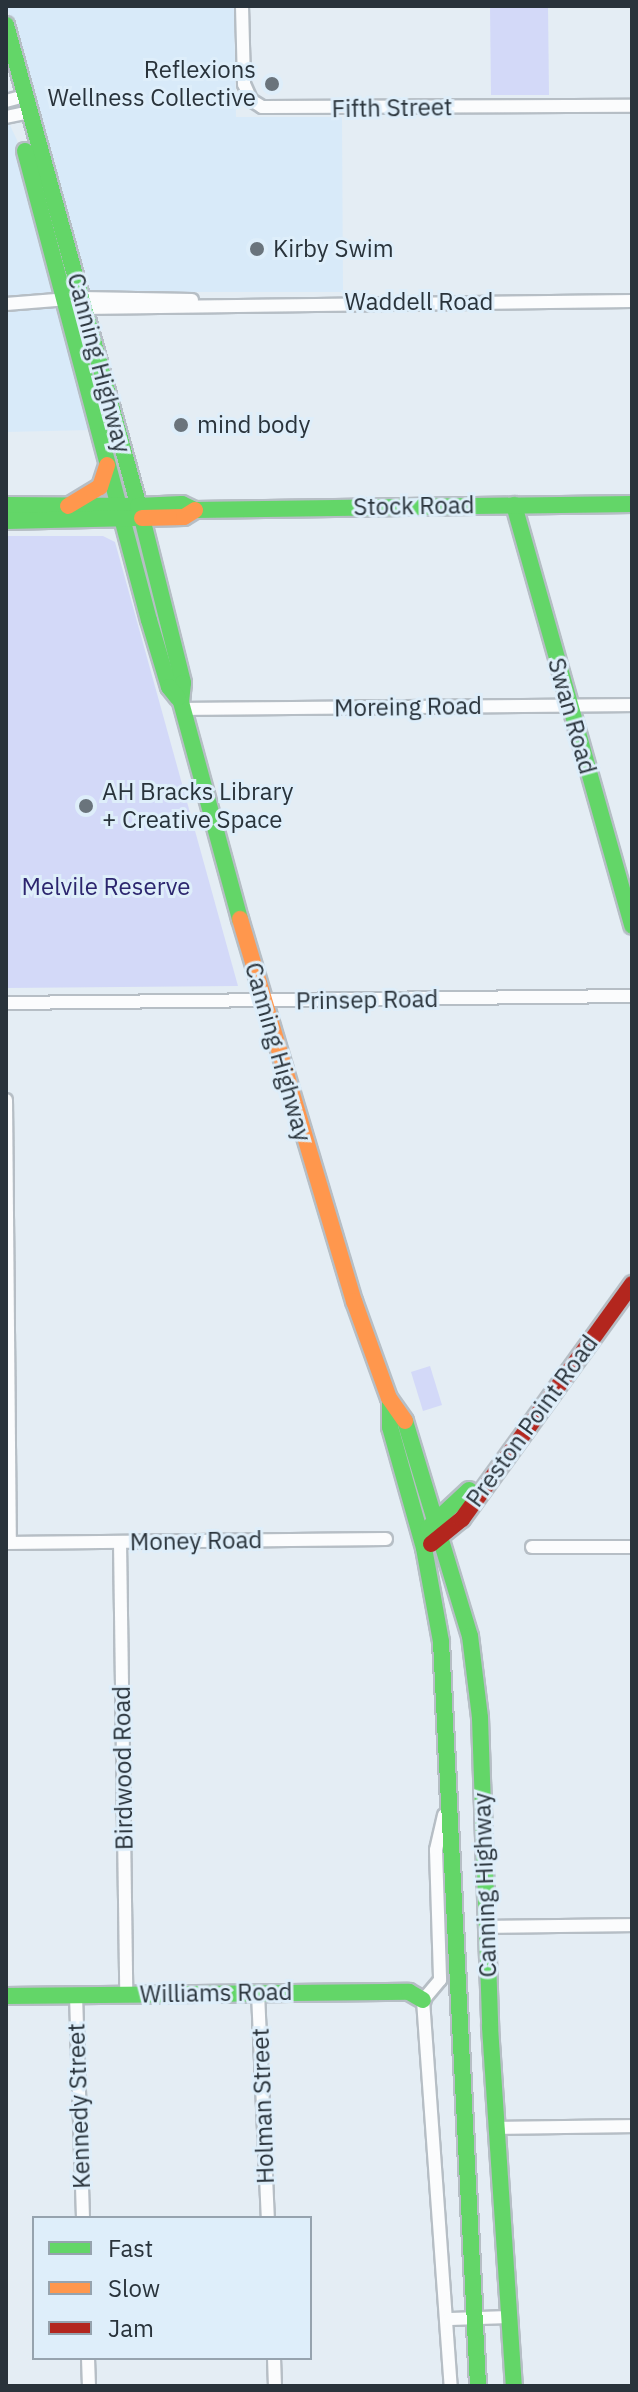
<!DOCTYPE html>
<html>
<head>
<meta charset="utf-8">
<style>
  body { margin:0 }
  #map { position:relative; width:638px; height:2392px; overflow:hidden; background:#e4edf4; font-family:"IBM Plex Sans",sans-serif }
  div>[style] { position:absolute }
  .built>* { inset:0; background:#d8eaf9 }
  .green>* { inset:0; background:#d3d9f8 }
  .roads { filter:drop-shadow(2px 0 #b6bec5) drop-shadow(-2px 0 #b6bec5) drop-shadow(0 2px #b6bec5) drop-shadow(0 -2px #b6bec5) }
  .street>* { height:12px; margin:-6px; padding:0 6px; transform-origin:6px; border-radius:6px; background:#fbfcfd }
  .fast>* { height:16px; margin:-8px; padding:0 8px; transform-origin:8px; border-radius:8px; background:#63d668 }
  .slow>* { height:16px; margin:-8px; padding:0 8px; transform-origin:8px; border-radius:8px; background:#ff974d }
  .jam>* { height:16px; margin:-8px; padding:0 8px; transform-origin:8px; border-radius:8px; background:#b3261e }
  .dots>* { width:22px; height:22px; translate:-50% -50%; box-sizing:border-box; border:4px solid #deeefa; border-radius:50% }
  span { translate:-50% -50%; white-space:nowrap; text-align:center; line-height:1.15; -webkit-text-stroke:6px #deeefa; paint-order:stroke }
  .poi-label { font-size:24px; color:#29333b }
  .right { translate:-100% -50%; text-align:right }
  .left { translate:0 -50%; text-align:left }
  .street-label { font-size:24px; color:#29333b }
  .park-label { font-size:24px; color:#2c266e }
  .frame { position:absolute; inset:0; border:8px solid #29333b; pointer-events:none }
  .legend { position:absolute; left:32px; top:2216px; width:280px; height:144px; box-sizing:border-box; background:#deeefa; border:2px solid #96a3ae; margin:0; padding:10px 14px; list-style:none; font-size:24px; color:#29333b }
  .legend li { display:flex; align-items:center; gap:16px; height:40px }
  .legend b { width:40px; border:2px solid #96a3ae }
</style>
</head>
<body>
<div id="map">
  <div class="built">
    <i style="clip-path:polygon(7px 6px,234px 6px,236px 117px,342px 117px,343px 292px,91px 292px)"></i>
    <i style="clip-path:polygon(6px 117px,17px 140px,91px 430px,6px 432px)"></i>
  </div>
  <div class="green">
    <i style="clip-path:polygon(490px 6px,548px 6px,549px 95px,491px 95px)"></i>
    <i style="clip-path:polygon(6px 536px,103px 536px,115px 542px,238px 986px,6px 988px)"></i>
    <i style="clip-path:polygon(430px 1366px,442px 1405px,423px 1411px,411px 1372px)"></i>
  </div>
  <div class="roads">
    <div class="street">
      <i style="left:242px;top:6px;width:78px;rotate:88.5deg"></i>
      <i style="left:244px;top:84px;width:17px;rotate:66deg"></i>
      <i style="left:251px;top:100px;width:13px;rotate:32deg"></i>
      <i style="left:262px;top:107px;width:370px;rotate:-0.2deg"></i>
      <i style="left:6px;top:101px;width:20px;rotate:-15deg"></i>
      <i style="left:6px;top:117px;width:25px;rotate:-12deg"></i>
      <i style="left:6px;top:304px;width:75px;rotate:-4.6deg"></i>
      <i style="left:81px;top:298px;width:111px;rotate:1deg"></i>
      <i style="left:81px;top:308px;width:551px;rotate:-0.73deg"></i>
      <i style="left:183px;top:709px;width:449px;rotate:-0.5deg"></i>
      <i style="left:6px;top:1003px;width:626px;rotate:-0.64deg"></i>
      <i style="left:6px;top:1100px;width:442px;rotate:89.5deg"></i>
      <i style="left:120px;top:1542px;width:452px;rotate:89.2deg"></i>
      <i style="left:6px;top:1543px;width:380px;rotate:-0.6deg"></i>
      <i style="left:532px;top:1547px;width:100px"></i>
      <i style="left:444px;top:1815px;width:36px;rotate:103deg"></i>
      <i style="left:436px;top:1850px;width:130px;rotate:88.2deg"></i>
      <i style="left:440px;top:1980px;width:26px;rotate:130deg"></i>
      <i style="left:423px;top:2000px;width:387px;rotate:85.9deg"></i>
      <i style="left:486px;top:1927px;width:146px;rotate:-0.8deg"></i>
      <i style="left:258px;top:1993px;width:225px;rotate:87.5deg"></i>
      <i style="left:76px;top:1995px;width:223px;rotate:88.2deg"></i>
      <i style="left:497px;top:2128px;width:135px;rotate:-0.8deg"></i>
      <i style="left:449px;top:2319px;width:61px;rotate:-1.9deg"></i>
      <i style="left:88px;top:2358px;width:28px;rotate:88deg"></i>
      <i style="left:274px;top:2358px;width:28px;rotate:88deg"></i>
    </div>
    <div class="fast">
      <i style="left:6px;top:25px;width:511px;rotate:74.58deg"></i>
      <i style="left:142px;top:518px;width:170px;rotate:76deg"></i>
      <i style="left:183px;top:683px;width:19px;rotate:96deg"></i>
      <i style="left:181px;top:702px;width:225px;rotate:74.8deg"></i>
      <i style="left:25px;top:151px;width:485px;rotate:75.2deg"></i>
      <i style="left:149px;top:620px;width:70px;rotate:73.4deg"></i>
      <i style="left:169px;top:687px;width:14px;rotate:51deg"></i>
      <i style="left:6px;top:505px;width:126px;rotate:0.5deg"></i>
      <i style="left:514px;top:505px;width:437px;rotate:74.3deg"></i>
      <i style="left:138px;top:506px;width:44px;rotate:-2.6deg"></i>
      <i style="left:182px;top:504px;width:14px;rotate:25deg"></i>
      <i style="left:195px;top:510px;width:437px;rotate:-0.8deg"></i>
      <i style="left:6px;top:521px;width:129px;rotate:-1.3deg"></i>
      <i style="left:390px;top:1403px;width:24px;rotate:90deg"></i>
      <i style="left:390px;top:1427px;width:126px;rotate:74.3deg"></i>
      <i style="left:424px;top:1548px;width:96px;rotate:79.7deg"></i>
      <i style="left:441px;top:1642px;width:745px;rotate:87.15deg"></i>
      <i style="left:405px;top:1421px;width:225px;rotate:73.2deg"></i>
      <i style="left:470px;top:1636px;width:83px;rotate:83deg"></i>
      <i style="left:480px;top:1718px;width:309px;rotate:88.1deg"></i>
      <i style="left:490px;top:2027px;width:360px;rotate:86.2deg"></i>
      <i style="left:428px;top:1528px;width:56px;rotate:-42.8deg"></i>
      <i style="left:6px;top:1996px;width:403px;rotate:-0.6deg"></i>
      <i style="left:409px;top:1992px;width:16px;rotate:30deg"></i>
    </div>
    <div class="slow">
      <i style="left:68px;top:506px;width:37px;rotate:-31deg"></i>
      <i style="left:100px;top:487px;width:23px;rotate:-72deg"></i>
      <i style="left:142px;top:518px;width:42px;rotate:-1.4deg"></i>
      <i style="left:184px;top:517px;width:13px;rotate:-32deg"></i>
      <i style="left:240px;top:919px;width:399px;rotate:73.4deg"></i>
      <i style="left:354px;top:1301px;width:103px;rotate:70.2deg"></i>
      <i style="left:389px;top:1398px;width:28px;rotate:55deg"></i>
    </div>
    <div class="jam">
      <i style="left:431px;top:1544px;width:40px;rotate:-39deg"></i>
      <i style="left:462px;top:1519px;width:290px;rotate:-54.1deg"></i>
    </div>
  </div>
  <div class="dots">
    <i style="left:272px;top:84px;background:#6a747c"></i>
    <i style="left:257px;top:249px;background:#6a747c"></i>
    <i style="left:181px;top:425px;background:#6a747c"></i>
    <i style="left:86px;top:806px;background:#6a747c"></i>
  </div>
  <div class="poi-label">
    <span class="right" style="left:256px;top:84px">Reflexions<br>Wellness Collective</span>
    <span class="left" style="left:273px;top:249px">Kirby Swim</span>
    <span class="left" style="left:197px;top:425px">mind body</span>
    <span class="left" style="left:102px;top:806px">AH Bracks Library<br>+ Creative Space</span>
  </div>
  <div class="street-label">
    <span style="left:392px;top:108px;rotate:-1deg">Fifth Street</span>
    <span style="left:419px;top:302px">Waddell Road</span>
    <span style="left:99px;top:363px;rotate:75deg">Canning Highway</span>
    <span style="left:414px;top:506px;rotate:-1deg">Stock Road</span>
    <span style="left:408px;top:707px;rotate:-1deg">Moreing Road</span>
    <span style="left:572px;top:716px;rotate:74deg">Swan Road</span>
    <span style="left:367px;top:1000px;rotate:-1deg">Prinsep Road</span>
    <span style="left:278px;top:1052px;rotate:74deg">Canning Highway</span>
    <span style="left:532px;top:1421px;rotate:-54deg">Preston Point Road</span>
    <span style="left:196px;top:1541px;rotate:-1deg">Money Road</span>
    <span style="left:123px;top:1768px;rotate:-91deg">Birdwood Road</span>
    <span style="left:485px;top:1885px;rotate:-92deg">Canning Highway</span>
    <span style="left:216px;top:1993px;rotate:-1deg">Williams Road</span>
    <span style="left:79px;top:2106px;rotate:-92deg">Kennedy Street</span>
    <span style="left:263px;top:2106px;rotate:-92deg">Holman Street</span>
  </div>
  <div class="park-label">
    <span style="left:106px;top:887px">Melvile Reserve</span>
  </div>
  <div class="frame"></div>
  <ul class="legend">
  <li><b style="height:10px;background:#63d668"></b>Fast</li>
  <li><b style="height:10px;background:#ff974d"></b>Slow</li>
  <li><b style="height:10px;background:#b3261e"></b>Jam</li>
  </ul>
</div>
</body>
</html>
